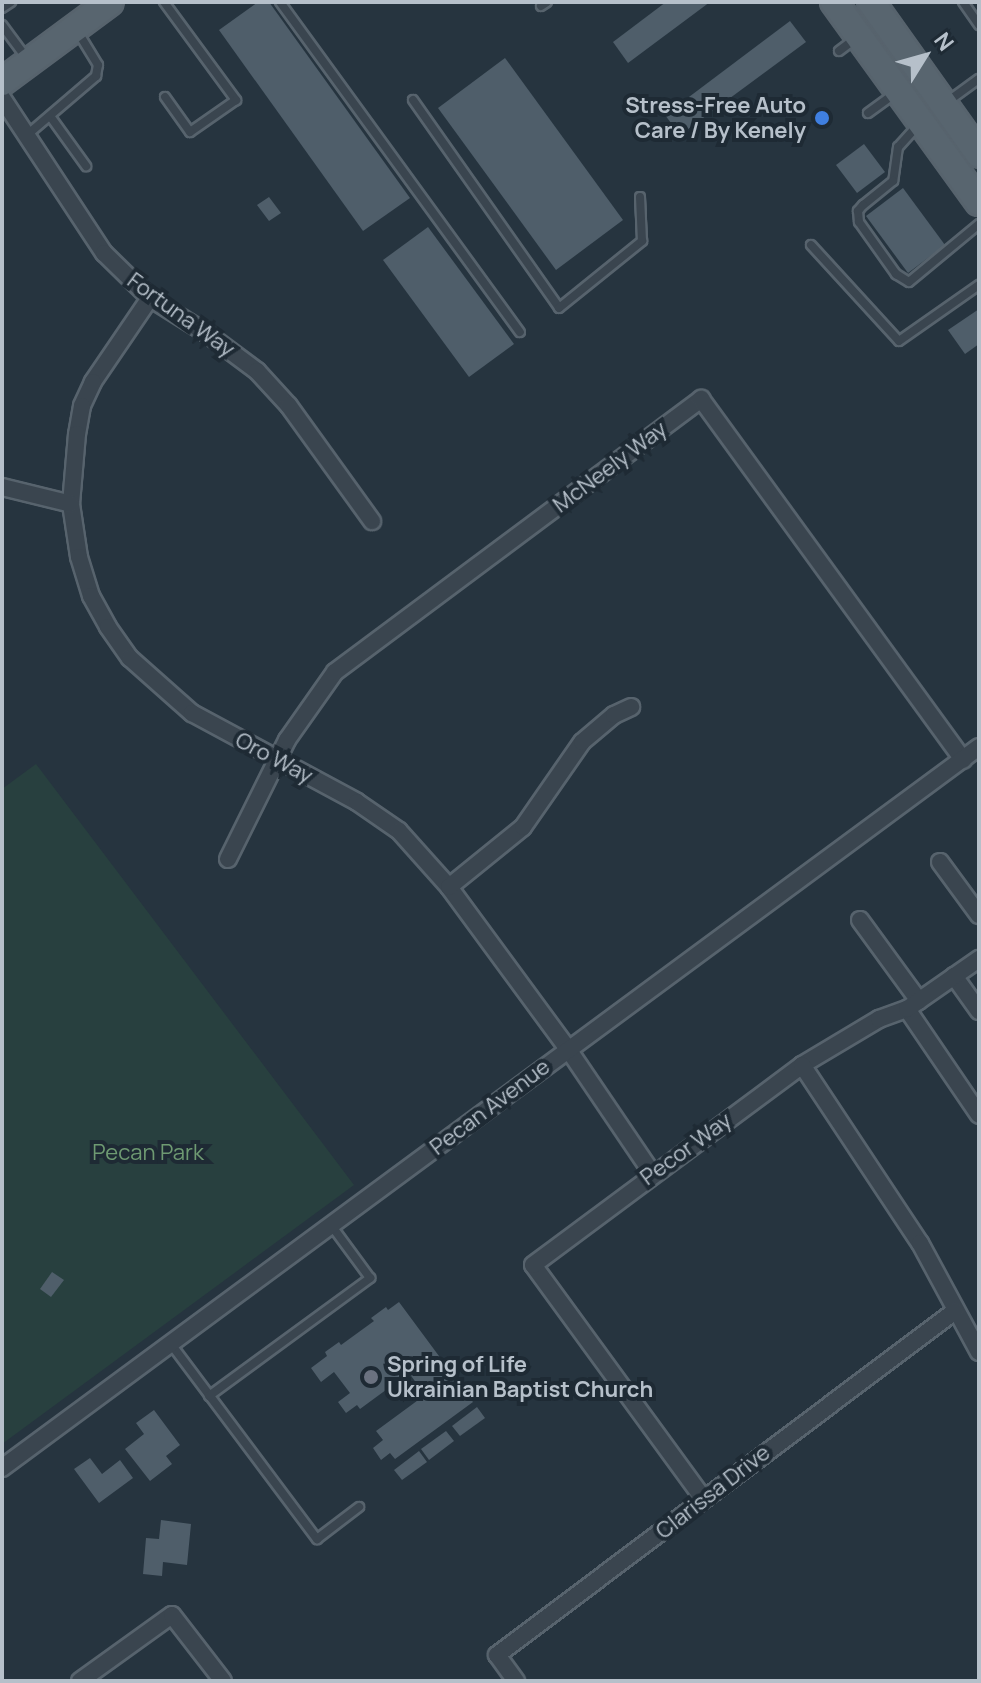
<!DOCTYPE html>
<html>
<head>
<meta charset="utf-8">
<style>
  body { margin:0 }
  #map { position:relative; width:981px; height:1683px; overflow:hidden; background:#26343f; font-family:Manrope,sans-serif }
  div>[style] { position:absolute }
  .green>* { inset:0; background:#28403f }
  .building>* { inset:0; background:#4f5e6a }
  .roads { filter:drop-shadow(2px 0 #57636d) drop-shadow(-2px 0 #57636d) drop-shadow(0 2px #57636d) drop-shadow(0 -2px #57636d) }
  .lane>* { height:8px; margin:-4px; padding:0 4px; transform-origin:4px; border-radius:4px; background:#3a454f }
  .street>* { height:16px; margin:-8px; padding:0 8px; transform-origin:8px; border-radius:8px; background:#3a454f }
  .primary>* { height:26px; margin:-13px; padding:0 13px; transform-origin:13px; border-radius:13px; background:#58656f }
  .dots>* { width:22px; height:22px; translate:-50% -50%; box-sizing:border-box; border:4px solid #1e2a34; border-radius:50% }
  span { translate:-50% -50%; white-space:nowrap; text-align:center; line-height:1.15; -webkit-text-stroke:8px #1e2a34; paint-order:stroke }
  .poi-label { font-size:22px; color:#b6c0ca; font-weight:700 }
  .right { translate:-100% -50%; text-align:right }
  .left { translate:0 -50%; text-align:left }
  .street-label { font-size:22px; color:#b6c0ca }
  .park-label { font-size:22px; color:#6e9a72 }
  .frame { position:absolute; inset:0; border:4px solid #b6c0ca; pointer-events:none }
  .north { position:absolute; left:885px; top:16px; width:80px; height:80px; -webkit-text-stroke:6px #1e2a34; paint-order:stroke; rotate:53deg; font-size:22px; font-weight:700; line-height:32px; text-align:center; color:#b6c0ca }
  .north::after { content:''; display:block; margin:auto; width:28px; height:36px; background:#b6c0ca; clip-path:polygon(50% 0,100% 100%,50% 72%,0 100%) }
</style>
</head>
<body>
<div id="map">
  <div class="green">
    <i style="clip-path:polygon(36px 764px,354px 1185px,2px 1444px,2px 789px)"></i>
  </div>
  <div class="building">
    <i style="clip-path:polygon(258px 2px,269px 2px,410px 198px,363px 231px,219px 30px)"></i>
    <i style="clip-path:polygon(666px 2px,710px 2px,628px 63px,613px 42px)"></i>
    <i style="clip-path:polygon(790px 21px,806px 42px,680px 135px,665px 115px)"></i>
    <i style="clip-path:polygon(505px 58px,623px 220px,556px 270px,438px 108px)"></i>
    <i style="clip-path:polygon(864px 144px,885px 172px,857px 193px,836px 165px)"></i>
    <i style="clip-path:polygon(903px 188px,945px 245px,908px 273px,866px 216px)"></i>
    <i style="clip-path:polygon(269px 197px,281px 213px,269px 221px,257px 205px)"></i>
    <i style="clip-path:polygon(428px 227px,514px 344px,469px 377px,383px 260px)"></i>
    <i style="clip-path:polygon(979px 309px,979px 344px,965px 354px,948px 330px)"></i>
    <i style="clip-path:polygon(52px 1272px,64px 1280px,51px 1297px,40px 1289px)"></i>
    <i style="clip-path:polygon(399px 1302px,473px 1402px,395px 1459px,390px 1453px,381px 1460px,373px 1448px,383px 1440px,376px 1431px,425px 1395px,409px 1373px,360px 1409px,357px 1405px,346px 1413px,338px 1402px,350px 1393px,334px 1372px,321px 1382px,311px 1368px,327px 1356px,325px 1352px,339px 1342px,341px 1345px,374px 1321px,371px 1318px,386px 1307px,388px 1310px)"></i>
    <i style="clip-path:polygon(477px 1407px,485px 1418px,460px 1436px,452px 1426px)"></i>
    <i style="clip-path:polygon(154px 1410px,180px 1445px,166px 1456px,172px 1464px,150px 1481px,125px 1449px,144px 1434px,136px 1423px)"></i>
    <i style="clip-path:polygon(446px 1431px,454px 1441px,429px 1460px,421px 1449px)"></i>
    <i style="clip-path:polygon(419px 1451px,427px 1462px,402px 1480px,394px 1470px)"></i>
    <i style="clip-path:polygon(90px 1458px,102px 1474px,120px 1460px,133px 1478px,99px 1503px,74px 1469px)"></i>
    <i style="clip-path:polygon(161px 1520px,191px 1524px,187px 1565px,163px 1562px,162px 1576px,143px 1574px,146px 1538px,159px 1539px)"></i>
  </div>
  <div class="roads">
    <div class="lane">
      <i style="left:164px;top:2px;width:122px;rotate:53.7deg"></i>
      <i style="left:236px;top:100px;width:56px;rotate:145.2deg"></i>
      <i style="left:190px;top:132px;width:43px;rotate:-125.5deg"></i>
      <i style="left:280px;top:2px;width:408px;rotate:54deg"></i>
      <i style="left:963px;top:2px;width:28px;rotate:55deg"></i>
      <i style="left:541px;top:6px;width:7px;rotate:-34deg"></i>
      <i style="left:2px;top:8px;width:11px;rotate:-34deg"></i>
      <i style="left:2px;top:25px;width:44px;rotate:53.4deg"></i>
      <i style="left:839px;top:51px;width:20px;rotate:-37deg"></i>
      <i style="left:413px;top:100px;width:254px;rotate:54.9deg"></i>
      <i style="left:559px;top:308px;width:107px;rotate:-38.9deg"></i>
      <i style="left:642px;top:241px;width:44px;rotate:-92.6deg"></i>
      <i style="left:947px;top:102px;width:39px;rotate:-36deg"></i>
      <i style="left:868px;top:113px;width:34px;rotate:-36deg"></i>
      <i style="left:50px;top:116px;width:62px;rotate:54.2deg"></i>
      <i style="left:919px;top:124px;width:31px;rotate:132deg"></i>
      <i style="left:898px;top:147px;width:34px;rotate:98deg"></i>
      <i style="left:893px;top:181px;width:38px;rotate:141deg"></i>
      <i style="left:863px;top:205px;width:8px;rotate:130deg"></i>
      <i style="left:858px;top:211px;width:11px;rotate:85deg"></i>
      <i style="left:859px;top:222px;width:64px;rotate:54.6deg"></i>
      <i style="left:896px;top:274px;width:15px;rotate:32deg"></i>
      <i style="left:909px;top:282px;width:91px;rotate:-39.6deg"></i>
      <i style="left:27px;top:135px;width:91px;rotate:-40.5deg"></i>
      <i style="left:96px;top:76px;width:11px;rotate:-80deg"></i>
      <i style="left:98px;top:65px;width:42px;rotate:-121.4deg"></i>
      <i style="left:811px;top:245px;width:130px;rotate:47.5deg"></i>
      <i style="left:899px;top:341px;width:98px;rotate:-35deg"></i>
      <i style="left:171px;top:1344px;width:244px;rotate:53.2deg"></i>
      <i style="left:317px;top:1539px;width:53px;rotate:-37.3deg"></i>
      <i style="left:209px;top:1396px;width:200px;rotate:-36.2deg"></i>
      <i style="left:370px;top:1278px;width:66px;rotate:-126.3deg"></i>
    </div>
    <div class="street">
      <i style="left:2px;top:98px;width:186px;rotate:56.7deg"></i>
      <i style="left:104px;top:253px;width:64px;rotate:44.4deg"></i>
      <i style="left:150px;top:298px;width:66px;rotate:32deg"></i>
      <i style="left:206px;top:333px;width:64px;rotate:36.7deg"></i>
      <i style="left:257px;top:371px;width:47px;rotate:47.6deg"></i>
      <i style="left:289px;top:406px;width:142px;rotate:54.2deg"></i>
      <i style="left:150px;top:298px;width:102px;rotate:124.2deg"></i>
      <i style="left:93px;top:382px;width:26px;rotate:115deg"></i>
      <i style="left:82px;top:406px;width:28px;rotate:100deg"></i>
      <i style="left:77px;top:434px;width:70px;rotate:94.9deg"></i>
      <i style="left:71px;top:504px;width:54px;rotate:81.4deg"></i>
      <i style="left:79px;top:557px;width:41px;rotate:72.9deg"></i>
      <i style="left:91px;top:596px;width:35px;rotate:61deg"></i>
      <i style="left:108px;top:627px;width:38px;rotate:55deg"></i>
      <i style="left:130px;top:658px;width:83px;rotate:41.6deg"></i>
      <i style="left:192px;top:713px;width:187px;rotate:28.3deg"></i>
      <i style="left:357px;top:802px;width:51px;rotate:34.6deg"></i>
      <i style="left:399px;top:831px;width:75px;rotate:48.2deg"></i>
      <i style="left:449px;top:887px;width:201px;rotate:53.7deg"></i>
      <i style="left:568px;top:1049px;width:150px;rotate:55.9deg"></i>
      <i style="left:2px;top:487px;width:71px;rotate:13.8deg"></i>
      <i style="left:228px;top:859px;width:133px;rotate:-63.6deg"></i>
      <i style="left:287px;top:740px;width:83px;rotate:-54.8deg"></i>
      <i style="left:335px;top:672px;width:457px;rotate:-36.7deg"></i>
      <i style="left:701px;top:399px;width:446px;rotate:54deg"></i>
      <i style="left:940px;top:862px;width:66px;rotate:53.7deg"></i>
      <i style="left:449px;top:887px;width:95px;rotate:-39deg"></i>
      <i style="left:523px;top:827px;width:103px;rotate:-55.2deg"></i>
      <i style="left:582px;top:742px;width:42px;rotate:-40.2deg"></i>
      <i style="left:614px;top:715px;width:19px;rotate:-25deg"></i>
      <i style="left:860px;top:920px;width:100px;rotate:53.9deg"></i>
      <i style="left:954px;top:976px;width:43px;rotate:54.5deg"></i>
      <i style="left:907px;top:1009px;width:128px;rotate:55.8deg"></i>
      <i style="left:802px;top:1065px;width:90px;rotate:-30.9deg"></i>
      <i style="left:879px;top:1019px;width:30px;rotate:-20deg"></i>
      <i style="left:907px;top:1009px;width:88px;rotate:-34.8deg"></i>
      <i style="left:2px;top:1468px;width:1214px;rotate:-36.43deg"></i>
      <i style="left:703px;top:1498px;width:288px;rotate:-126.1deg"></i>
      <i style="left:533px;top:1265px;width:335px;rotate:-36.6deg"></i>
      <i style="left:802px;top:1065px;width:214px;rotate:56.5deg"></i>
      <i style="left:920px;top:1243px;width:124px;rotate:61.6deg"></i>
      <i style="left:80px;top:1681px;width:113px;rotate:-35.7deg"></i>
      <i style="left:172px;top:1615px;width:83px;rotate:52.3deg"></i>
      <i style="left:516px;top:1681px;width:32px;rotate:-126deg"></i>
      <i style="left:497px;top:1655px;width:573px;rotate:-36.91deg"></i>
    </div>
    <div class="primary">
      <i style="left:834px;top:2px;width:247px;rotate:54.1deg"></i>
      <i style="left:871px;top:2px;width:186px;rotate:54.6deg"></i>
      <i style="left:2px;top:82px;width:134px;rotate:-36.5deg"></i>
    </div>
  </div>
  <div class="dots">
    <i style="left:822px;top:118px;background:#3f7fe0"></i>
    <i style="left:371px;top:1377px;background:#6b7280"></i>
  </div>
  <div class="poi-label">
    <span class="right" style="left:806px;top:118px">Stress-Free Auto<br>Care / By Kenely</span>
    <span class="left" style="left:387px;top:1377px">Spring of Life<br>Ukrainian Baptist Church</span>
  </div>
  <div class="street-label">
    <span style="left:181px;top:315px;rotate:36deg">Fortuna Way</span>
    <span style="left:610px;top:467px;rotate:-37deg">McNeely Way</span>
    <span style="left:274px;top:758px;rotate:28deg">Oro Way</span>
    <span style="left:490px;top:1107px;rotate:-37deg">Pecan Avenue</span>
    <span style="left:686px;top:1149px;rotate:-36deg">Pecor Way</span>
    <span style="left:713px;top:1492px;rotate:-38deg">Clarissa Drive</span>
  </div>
  <div class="park-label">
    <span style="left:148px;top:1153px">Pecan Park</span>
  </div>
  <div class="frame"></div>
  <div class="north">N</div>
</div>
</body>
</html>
